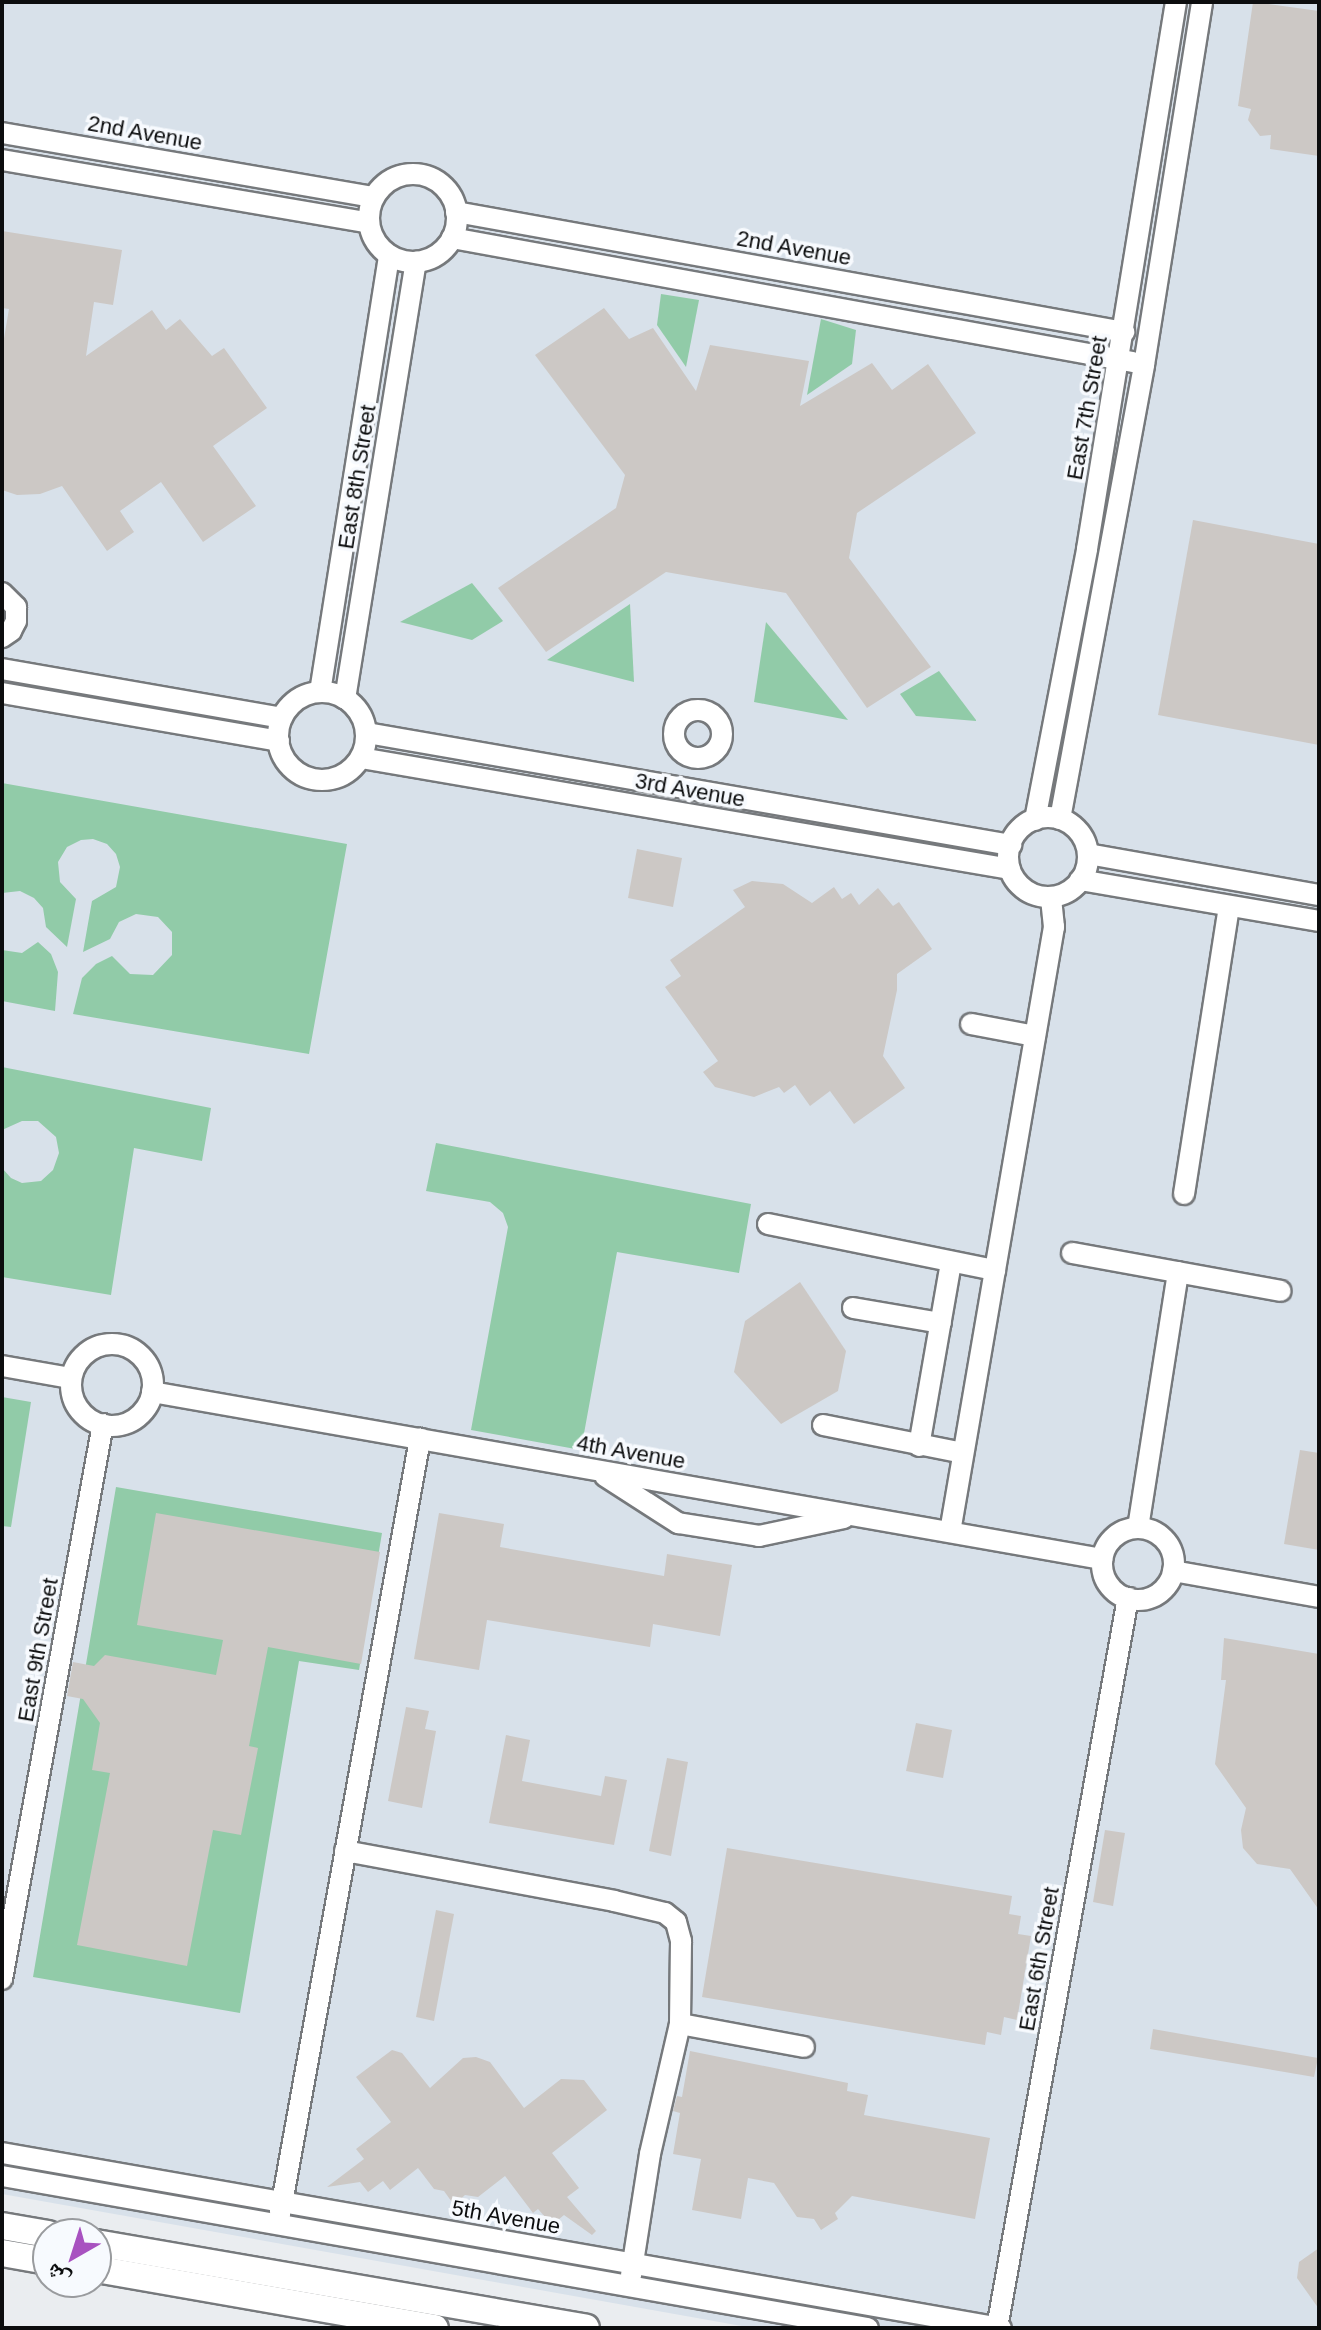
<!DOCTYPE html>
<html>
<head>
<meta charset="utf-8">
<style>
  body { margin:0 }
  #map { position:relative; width:1321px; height:2330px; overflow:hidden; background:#eaedf0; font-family:Arial,"Noto Naskh Arabic",sans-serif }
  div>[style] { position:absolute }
  .built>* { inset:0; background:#d8e1ea }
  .green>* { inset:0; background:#91cba8 }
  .building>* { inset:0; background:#ccc8c5 }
  .roads { filter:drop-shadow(2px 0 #76797c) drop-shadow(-2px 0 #76797c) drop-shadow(0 2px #76797c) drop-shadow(0 -2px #76797c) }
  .minor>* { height:20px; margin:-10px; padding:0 10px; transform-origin:10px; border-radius:10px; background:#fff }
  .minor>.ring { margin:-10px; padding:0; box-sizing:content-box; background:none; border:20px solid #fff; border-radius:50% }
  .major>* { height:26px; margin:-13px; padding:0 13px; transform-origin:13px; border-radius:13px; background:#fff }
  span { translate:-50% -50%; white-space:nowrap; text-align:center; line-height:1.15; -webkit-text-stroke:7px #f7fafe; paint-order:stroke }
  .street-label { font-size:22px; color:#0c0d0e }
  .frame { position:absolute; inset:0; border:4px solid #0c0d0e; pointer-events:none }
  .north { position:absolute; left:32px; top:2218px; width:80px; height:80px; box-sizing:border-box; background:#f7fafe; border:2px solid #999b9e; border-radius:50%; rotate:219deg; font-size:22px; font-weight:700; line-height:32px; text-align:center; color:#0c0d0e }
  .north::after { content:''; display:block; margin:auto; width:28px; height:36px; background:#a852c0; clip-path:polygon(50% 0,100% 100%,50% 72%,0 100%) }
</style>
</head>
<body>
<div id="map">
  <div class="built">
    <i style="clip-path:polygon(2px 2px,1319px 2px,1319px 2328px,753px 2328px,2px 2194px)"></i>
  </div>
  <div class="green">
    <i style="clip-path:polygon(661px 294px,699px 300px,686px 367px,657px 325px)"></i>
    <i style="clip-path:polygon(821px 319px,856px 330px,852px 364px,807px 395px)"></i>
    <i style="clip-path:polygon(472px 583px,503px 621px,472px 640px,400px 622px)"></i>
    <i style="clip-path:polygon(630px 604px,634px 682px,547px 660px)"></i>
    <i style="clip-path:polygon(766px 622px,848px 720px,754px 702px)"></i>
    <i style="clip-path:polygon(939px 671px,976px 720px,976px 721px,916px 716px,900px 694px)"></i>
    <i style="clip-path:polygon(2px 783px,347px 844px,309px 1054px,73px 1014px,82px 978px,96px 964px,112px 956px,130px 974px,153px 975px,172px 955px,172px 932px,158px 917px,136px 914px,119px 922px,110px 939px,83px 952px,92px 901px,116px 887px,120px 867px,116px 854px,107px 844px,93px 839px,81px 840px,67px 847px,58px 862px,60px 882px,76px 899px,67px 947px,46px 927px,43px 908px,34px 898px,20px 891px,2px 893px)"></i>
    <i style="clip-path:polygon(38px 942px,51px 954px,58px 972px,55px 1011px,2px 1001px,2px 950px,22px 953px)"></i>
    <i style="clip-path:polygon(2px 1067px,211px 1108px,202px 1161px,134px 1148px,111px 1295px,2px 1277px,2px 1168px,11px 1178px,22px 1183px,41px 1181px,53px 1170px,59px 1153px,56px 1137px,38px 1121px,22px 1121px,2px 1130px)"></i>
    <i style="clip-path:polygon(436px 1143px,751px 1204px,739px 1273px,617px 1252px,581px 1450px,471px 1430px,508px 1227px,503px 1213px,490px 1202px,426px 1191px)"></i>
    <i style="clip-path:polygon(2px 1397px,31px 1402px,11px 1527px,2px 1526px)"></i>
    <i style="clip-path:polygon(116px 1487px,382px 1533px,359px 1670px,299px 1661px,240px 2013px,33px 1977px)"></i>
  </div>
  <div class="building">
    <i style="clip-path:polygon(1253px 2px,1319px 11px,1319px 156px,1270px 149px,1271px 135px,1260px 136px,1248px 120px,1251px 109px,1238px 106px)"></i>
    <i style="clip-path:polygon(2px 231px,122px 250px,113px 305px,94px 302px,86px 356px,152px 310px,166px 330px,180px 319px,212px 356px,224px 348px,267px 408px,213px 446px,256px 506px,203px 542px,161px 482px,120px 511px,134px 532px,107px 551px,62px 486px,40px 494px,17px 495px,2px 490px,2px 350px,9px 309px,2px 308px)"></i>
    <i style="clip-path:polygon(604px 308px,629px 339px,653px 328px,696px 391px,710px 345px,809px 361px,800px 406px,872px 363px,892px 390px,928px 364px,976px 433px,857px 513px,849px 558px,931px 667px,867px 708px,786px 593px,666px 572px,546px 652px,498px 588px,616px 508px,625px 475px,535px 355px)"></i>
    <i style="clip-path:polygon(1193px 520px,1319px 544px,1319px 745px,1158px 715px)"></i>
    <i style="clip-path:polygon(637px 849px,682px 858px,673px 907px,628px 898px)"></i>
    <i style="clip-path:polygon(752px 881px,783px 884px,812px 903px,834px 887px,842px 899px,851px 893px,859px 905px,878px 888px,893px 906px,899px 902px,932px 949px,897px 974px,897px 990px,883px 1056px,905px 1088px,854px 1124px,830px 1091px,810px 1106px,795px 1085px,784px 1093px,779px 1087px,754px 1097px,715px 1087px,703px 1072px,718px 1061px,665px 987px,681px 976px,670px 960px,745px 907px,733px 890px)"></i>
    <i style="clip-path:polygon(800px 1282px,846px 1351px,838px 1391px,781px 1424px,734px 1372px,745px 1321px)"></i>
    <i style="clip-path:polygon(1300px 1450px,1319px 1453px,1319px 1550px,1284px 1544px)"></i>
    <i style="clip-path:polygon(156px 1513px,380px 1552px,361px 1664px,268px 1647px,249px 1746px,258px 1748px,241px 1835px,213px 1830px,187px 1966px,77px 1945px,110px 1773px,92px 1770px,100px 1723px,83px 1699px,67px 1696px,73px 1662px,94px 1666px,105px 1655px,216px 1675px,223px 1640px,137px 1625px)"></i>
    <i style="clip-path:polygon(439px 1513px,504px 1524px,500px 1547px,664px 1576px,667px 1554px,732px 1565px,720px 1636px,653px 1624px,650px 1647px,487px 1620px,479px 1670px,414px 1659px)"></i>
    <i style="clip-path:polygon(1224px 1638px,1319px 1654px,1319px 1910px,1290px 1869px,1257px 1864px,1243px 1848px,1241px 1830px,1246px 1808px,1215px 1764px,1226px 1680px,1221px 1680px)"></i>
    <i style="clip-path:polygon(406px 1707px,429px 1711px,425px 1729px,436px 1731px,422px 1808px,388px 1801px)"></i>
    <i style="clip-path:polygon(916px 1723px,952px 1730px,943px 1778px,906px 1771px)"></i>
    <i style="clip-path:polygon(506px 1735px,530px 1740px,522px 1781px,601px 1796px,605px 1776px,627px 1780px,614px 1845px,489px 1823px)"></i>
    <i style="clip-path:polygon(667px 1758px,688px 1762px,671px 1856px,649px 1851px)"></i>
    <i style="clip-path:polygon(1105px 1830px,1125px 1833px,1113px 1906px,1093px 1902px)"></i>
    <i style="clip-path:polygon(727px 1848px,1012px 1896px,1009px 1914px,1021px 1916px,1018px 1934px,1031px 1936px,1017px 2020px,1004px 2017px,1001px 2035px,987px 2032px,985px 2045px,702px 1997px)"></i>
    <i style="clip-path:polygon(436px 1910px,454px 1914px,434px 2021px,416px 2017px)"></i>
    <i style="clip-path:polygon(1153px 2029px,1318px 2058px,1314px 2077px,1150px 2049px)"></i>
    <i style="clip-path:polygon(392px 2050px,402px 2053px,430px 2088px,463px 2058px,476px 2057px,490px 2062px,524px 2108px,561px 2079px,584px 2080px,607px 2110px,552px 2153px,579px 2188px,567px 2197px,596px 2231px,592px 2235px,564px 2215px,552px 2225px,538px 2209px,533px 2213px,505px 2176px,478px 2197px,465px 2195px,454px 2205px,444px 2191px,434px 2189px,418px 2168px,390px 2190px,383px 2181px,368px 2192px,360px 2182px,327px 2187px,364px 2159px,356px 2149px,391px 2122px,356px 2077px)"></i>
    <i style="clip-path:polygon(690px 2051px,848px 2083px,847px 2091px,868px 2095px,864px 2115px,990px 2138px,975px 2219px,852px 2196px,835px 2213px,838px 2219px,821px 2230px,814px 2219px,797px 2217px,774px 2183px,748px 2178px,741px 2219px,692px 2210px,701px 2159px,673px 2154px,680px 2113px,673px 2111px,677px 2096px,682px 2097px)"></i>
    <i style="clip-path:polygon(1319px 2248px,1319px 2309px,1297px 2278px,1299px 2262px)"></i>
  </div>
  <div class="roads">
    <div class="minor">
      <i style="left:2px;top:133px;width:377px;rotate:9.8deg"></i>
      <i style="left:2px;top:160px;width:372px;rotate:9.7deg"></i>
      <i class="ring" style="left:369px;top:174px;width:68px;height:68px"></i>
      <i style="left:456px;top:212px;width:679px;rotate:10.18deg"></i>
      <i style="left:452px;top:238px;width:692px;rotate:10.32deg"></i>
      <i style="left:2px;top:593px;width:20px;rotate:45deg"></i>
      <i style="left:16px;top:607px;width:14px;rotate:90deg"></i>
      <i style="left:16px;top:621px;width:11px;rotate:117deg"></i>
      <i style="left:11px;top:631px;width:11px;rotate:146deg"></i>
      <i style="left:2px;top:669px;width:284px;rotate:9.9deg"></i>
      <i class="ring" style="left:278px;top:692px;width:68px;height:68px"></i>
      <i style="left:320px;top:692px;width:442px;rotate:-81deg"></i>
      <i style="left:2px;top:693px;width:281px;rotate:9.8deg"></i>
      <i style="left:345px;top:699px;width:443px;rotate:-80.8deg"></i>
      <i class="ring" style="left:674px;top:710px;width:28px;height:28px"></i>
      <i style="left:367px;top:733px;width:654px;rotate:9.87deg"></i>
      <i style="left:361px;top:758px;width:658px;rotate:9.71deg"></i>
      <i class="ring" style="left:1008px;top:817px;width:60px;height:60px"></i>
      <i style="left:1060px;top:819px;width:462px;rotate:-79.5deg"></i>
      <i style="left:1144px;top:365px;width:368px;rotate:-80.9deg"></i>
      <i style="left:1035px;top:820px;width:276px;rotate:-79.1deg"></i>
      <i style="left:1087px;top:549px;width:554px;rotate:-80.76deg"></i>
      <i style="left:1088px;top:854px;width:235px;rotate:10.1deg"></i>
      <i style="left:1080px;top:880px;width:242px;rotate:9.7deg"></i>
      <i style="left:971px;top:1024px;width:65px;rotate:10.6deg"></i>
      <i style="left:1184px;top:1194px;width:291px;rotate:-81.1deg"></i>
      <i style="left:768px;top:1224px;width:232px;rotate:11.5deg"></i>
      <i style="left:1072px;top:1253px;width:212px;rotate:10.3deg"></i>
      <i style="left:853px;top:1308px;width:89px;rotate:9.7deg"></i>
      <i class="ring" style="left:71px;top:1344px;width:62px;height:62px"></i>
      <i style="left:2px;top:1366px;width:70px;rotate:9.9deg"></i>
      <i style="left:152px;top:1392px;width:965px;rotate:9.97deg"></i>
      <i style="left:823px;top:1425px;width:143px;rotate:11.3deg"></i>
      <i style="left:919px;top:1446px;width:187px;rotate:-80.1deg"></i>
      <i style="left:605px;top:1476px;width:87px;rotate:32.8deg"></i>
      <i style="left:678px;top:1523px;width:82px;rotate:9.1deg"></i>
      <i style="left:759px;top:1536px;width:87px;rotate:-12deg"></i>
      <i style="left:1138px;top:1528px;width:259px;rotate:-81.1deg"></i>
      <i class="ring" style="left:1102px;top:1528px;width:52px;height:52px"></i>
      <i style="left:950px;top:1532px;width:614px;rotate:-80.25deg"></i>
      <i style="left:1054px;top:927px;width:30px;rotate:-96deg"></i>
      <i style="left:1173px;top:1571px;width:148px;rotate:10.1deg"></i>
      <i style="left:345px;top:1851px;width:274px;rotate:10.5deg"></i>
      <i style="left:614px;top:1901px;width:52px;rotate:13.2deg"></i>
      <i style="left:665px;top:1913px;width:14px;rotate:39deg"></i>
      <i style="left:676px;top:1922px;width:20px;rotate:75deg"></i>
      <i style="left:681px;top:1941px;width:83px;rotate:90.7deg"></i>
      <i style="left:680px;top:2024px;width:133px;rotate:103deg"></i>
      <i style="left:650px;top:2154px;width:123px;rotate:98.9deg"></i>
      <i style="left:2px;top:1979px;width:564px;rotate:-79.69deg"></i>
      <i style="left:680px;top:2024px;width:126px;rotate:10.5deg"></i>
      <i style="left:2px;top:2153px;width:1014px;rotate:9.94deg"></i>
      <i style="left:2px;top:2176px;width:879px;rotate:9.96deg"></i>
      <i style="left:280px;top:2214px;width:788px;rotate:-79.76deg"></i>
      <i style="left:997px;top:2328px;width:742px;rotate:-79.83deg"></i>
    </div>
    <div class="major">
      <i style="left:2px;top:2226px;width:47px;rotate:9.9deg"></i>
      <i style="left:96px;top:2243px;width:497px;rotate:9.8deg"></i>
      <i style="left:2px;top:2253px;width:47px;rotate:9.9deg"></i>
      <i style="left:96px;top:2269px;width:344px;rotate:9.9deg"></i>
    </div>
  </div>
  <div class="street-label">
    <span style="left:145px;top:133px;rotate:10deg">2nd Avenue</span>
    <span style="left:794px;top:248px;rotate:10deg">2nd Avenue</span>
    <span style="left:1087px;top:408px;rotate:-80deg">East 7th Street</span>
    <span style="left:357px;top:477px;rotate:-81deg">East 8th Street</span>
    <span style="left:690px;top:790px;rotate:10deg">3rd Avenue</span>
    <span style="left:631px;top:1452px;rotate:10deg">4th Avenue</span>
    <span style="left:38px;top:1650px;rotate:-80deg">East 9th Street</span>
    <span style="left:1039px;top:1959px;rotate:-80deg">East 6th Street</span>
    <span style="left:506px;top:2217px;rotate:10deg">5th Avenue</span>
  </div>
  <div class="frame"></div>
  <div class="north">ش</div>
</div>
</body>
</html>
